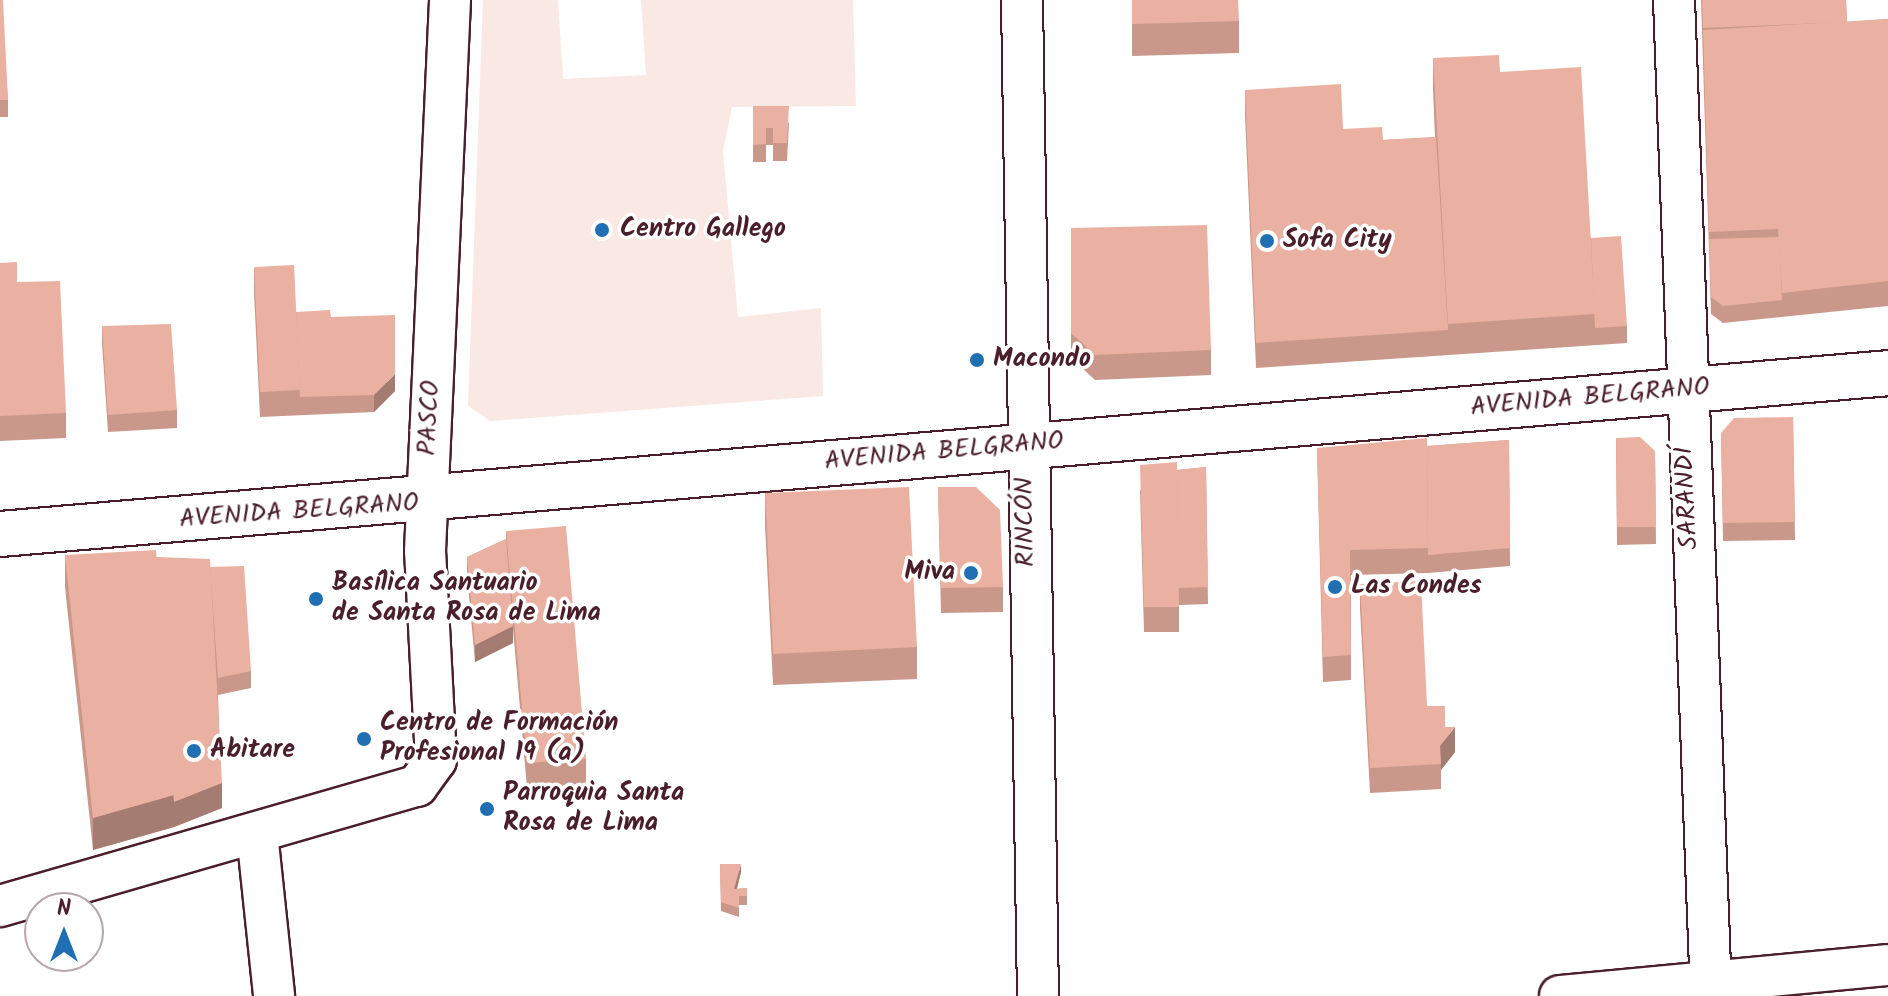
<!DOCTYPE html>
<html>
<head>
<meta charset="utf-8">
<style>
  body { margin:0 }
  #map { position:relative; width:1888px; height:996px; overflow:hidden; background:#fff; font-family:Kalam,sans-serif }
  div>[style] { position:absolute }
  .built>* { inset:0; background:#f9e8e3 }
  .roads { filter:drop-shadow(2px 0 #4a1f2b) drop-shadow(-2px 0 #4a1f2b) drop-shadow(0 2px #4a1f2b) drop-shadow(0 -2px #4a1f2b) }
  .minor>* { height:40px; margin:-20px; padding:0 20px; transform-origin:20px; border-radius:20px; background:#fff }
  .major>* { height:44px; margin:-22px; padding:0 22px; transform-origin:22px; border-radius:22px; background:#fff }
  .wall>* { inset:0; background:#c9988b }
  .shaded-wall>* { inset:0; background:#a47c71 }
  .building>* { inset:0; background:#eab1a2 }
  .dots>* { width:22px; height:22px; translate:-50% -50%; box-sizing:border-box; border:4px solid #fff; border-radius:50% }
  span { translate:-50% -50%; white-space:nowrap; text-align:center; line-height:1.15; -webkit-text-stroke:7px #fff; paint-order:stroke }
  .poi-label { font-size:26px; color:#4a1f2b; font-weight:700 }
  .left { translate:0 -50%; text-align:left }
  .right { translate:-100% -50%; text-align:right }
  .street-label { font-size:26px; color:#4a1f2b }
  .north { position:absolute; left:24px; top:892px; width:80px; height:80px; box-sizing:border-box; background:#fff; border:2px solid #b7a5aa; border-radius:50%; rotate:0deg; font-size:22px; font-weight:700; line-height:32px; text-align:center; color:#4a1f2b }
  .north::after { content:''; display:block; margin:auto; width:28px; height:36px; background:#1f6fb2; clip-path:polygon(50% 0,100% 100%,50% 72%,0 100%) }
</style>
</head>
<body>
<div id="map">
  <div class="built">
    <i style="clip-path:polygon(483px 0,558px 0,563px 79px,646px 75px,641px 0,853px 0,856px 106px,732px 107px,723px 151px,738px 317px,821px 308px,823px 396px,490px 421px,468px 406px)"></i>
  </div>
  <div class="roads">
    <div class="minor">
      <i style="left:1022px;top:0;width:996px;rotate:89.08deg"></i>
      <i style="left:1674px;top:0;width:997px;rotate:87.87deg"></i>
      <i style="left:257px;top:833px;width:164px;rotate:84deg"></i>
      <i style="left:0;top:906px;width:434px;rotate:-16.1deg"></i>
      <i style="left:417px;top:786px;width:32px;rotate:-54deg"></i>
      <i style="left:436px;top:760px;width:209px;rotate:-93deg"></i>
      <i style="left:425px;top:551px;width:552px;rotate:-87.4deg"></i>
      <i style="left:1560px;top:996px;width:329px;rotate:-5.4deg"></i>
    </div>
    <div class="major">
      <i style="left:0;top:534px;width:1895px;rotate:-4.87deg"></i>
    </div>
  </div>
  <div class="wall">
    <i style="clip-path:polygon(0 0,8px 100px,8px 117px,0 117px)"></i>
    <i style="clip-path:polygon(1132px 0,1239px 21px,1239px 53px,1132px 56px)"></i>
    <i style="clip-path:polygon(1701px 0,1846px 0,1847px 22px,1888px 19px,1888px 306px,1723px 323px,1711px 314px)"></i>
    <i style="clip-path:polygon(1433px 58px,1500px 72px,1591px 238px,1627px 326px,1627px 343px,1256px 368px,1245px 115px,1245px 90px,1343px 129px,1383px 140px,1435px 137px,1433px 90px)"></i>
    <i style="clip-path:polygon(753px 106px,789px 123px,787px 161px,773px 161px,773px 145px,766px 145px,766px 162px,753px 162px)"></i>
    <i style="clip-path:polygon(1071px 228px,1211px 350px,1211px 375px,1095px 380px,1071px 358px)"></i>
    <i style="clip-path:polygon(0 263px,17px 282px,66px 413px,66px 438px,0 441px)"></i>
    <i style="clip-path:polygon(254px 267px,296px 312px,331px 317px,395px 391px,374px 412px,260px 417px,254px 292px)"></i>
    <i style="clip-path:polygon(102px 326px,177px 410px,177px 428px,108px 432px,102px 343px)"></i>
    <i style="clip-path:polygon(1793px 417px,1795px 540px,1723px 541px,1721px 433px)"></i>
    <i style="clip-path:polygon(1616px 438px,1655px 451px,1656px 544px,1617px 545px)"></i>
    <i style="clip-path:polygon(1509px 440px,1510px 566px,1428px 573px,1351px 575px,1351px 680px,1323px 682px,1317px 448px,1427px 446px)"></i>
    <i style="clip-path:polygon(1206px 467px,1208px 604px,1179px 605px,1179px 632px,1144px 632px,1140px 490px,1177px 470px)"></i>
    <i style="clip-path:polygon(938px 487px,1003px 587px,1003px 612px,941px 613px)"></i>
    <i style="clip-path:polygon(765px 493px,917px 647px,917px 679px,773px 685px,765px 525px)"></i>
    <i style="clip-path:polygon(506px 531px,586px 759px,586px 784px,527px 788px,513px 629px,513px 643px,475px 662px,467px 574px,467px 557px,506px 539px)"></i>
    <i style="clip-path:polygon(65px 555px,156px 557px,210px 567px,251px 671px,251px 688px,218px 695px,222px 808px,174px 827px,93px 850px,65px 587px)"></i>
    <i style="clip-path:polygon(1360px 584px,1427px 706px,1445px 727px,1455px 752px,1441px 770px,1441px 789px,1370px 793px,1360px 609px)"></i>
    <i style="clip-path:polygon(720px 864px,741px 872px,737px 889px,747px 888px,747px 905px,739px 905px,739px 917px,721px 911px)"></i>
  </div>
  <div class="shaded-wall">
    <i style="clip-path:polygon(395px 374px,395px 391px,374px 412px,374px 395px)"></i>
    <i style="clip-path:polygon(513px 626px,513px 643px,475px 662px,475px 645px)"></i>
    <i style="clip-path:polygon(1455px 727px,1455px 752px,1441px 770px,1440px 746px)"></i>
    <i style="clip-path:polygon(222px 783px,222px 808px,174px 827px,93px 850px,93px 818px,174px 795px)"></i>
    <i style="clip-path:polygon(741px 864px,741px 872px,734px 898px,734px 889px)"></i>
  </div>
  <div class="building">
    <i style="clip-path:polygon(0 0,3px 0,8px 100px,0 100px)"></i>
    <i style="clip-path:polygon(1132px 0,1238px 0,1239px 21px,1132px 24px)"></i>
    <i style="clip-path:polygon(1702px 0,1846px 0,1847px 22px,1703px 28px)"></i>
    <i style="clip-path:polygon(1888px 19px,1888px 281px,1782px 293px,1778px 229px,1709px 232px,1703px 30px)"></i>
    <i style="clip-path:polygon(1499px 55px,1500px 72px,1581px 67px,1595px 314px,1448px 324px,1433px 58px)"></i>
    <i style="clip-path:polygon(1341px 84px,1343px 129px,1382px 127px,1383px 140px,1436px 137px,1448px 330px,1256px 343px,1245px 90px)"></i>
    <i style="clip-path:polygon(753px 106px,789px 106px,787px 143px,773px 143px,773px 128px,766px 128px,766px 144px,753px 145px)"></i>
    <i style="clip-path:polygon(1207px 225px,1211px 350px,1095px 355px,1071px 333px,1071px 228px)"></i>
    <i style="clip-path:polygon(1621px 236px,1627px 326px,1595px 328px,1591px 238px)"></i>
    <i style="clip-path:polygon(1779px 237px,1782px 300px,1723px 306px,1711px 297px,1709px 239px)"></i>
    <i style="clip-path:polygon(17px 262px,17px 282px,60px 281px,66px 413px,0 416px,0 263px)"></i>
    <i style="clip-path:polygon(294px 265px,300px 390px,260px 392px,254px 267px)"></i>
    <i style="clip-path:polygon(330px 310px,331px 317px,395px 315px,395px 374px,374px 395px,300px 397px,296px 312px)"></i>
    <i style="clip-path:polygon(171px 324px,177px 410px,108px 415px,102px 326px)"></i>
    <i style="clip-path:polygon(1793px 417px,1795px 522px,1723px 523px,1721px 433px,1734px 418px)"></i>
    <i style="clip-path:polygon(1640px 437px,1655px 451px,1656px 527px,1617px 527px,1616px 438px)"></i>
    <i style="clip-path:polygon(1427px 438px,1428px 548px,1350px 550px,1351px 655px,1323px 657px,1317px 448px)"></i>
    <i style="clip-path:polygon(1509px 440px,1510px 548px,1428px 555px,1427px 446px)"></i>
    <i style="clip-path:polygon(1177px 462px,1179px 607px,1144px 607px,1140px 465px)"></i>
    <i style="clip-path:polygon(1206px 467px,1208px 587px,1178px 588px,1177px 470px)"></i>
    <i style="clip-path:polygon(909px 487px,917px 647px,773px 654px,765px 493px)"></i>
    <i style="clip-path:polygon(938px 487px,976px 487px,1000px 510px,1003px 587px,941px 588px)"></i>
    <i style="clip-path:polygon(566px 526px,586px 759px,527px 763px,506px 531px)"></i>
    <i style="clip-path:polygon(506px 539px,513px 626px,475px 645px,467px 557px)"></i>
    <i style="clip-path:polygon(156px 550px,174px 795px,93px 818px,65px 555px)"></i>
    <i style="clip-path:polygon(156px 557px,210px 559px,222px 783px,174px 802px)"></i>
    <i style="clip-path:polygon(244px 566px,251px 671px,218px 678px,210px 567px)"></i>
    <i style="clip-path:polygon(1421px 581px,1427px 706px,1445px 706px,1445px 727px,1455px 727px,1440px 746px,1441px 764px,1370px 768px,1360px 584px)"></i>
    <i style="clip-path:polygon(720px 864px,741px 864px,734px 889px,747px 888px,747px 896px,739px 896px,739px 908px,721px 902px)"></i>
  </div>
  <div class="dots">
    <i style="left:602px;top:230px;background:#1f6fb2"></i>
    <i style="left:1267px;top:241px;background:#1f6fb2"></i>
    <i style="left:977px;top:360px;background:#1f6fb2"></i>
    <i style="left:971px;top:573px;background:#1f6fb2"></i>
    <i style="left:1335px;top:587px;background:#1f6fb2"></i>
    <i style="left:316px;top:599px;background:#1f6fb2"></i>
    <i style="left:364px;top:739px;background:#1f6fb2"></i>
    <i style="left:194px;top:751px;background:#1f6fb2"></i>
    <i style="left:487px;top:809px;background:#1f6fb2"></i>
  </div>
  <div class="poi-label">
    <span class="left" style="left:620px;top:230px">Centro Gallego</span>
    <span class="left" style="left:1283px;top:241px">Sofa City</span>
    <span class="left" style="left:993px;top:360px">Macondo</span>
    <span class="right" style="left:955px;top:573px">Miva</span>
    <span class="left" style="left:332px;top:599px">Basílica Santuario<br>de Santa Rosa de Lima</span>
    <span class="left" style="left:1351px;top:587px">Las Condes</span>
    <span class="left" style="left:380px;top:739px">Centro de Formación<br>Profesional 19 (a)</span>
    <span class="left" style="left:210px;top:751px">Abitare</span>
    <span class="left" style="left:503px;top:809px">Parroquia Santa<br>Rosa de Lima</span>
  </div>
  <div class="street-label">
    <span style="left:1590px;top:398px;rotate:-5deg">AVENIDA BELGRANO</span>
    <span style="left:430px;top:418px;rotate:-87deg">PASCO</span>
    <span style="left:944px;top:452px;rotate:-5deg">AVENIDA BELGRANO</span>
    <span style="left:1688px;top:498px;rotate:-93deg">SARANDÍ</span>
    <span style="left:299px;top:512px;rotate:-4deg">AVENIDA BELGRANO</span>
    <span style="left:1026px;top:522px;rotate:-91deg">RINCÓN</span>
  </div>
  <div class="north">N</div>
</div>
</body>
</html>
